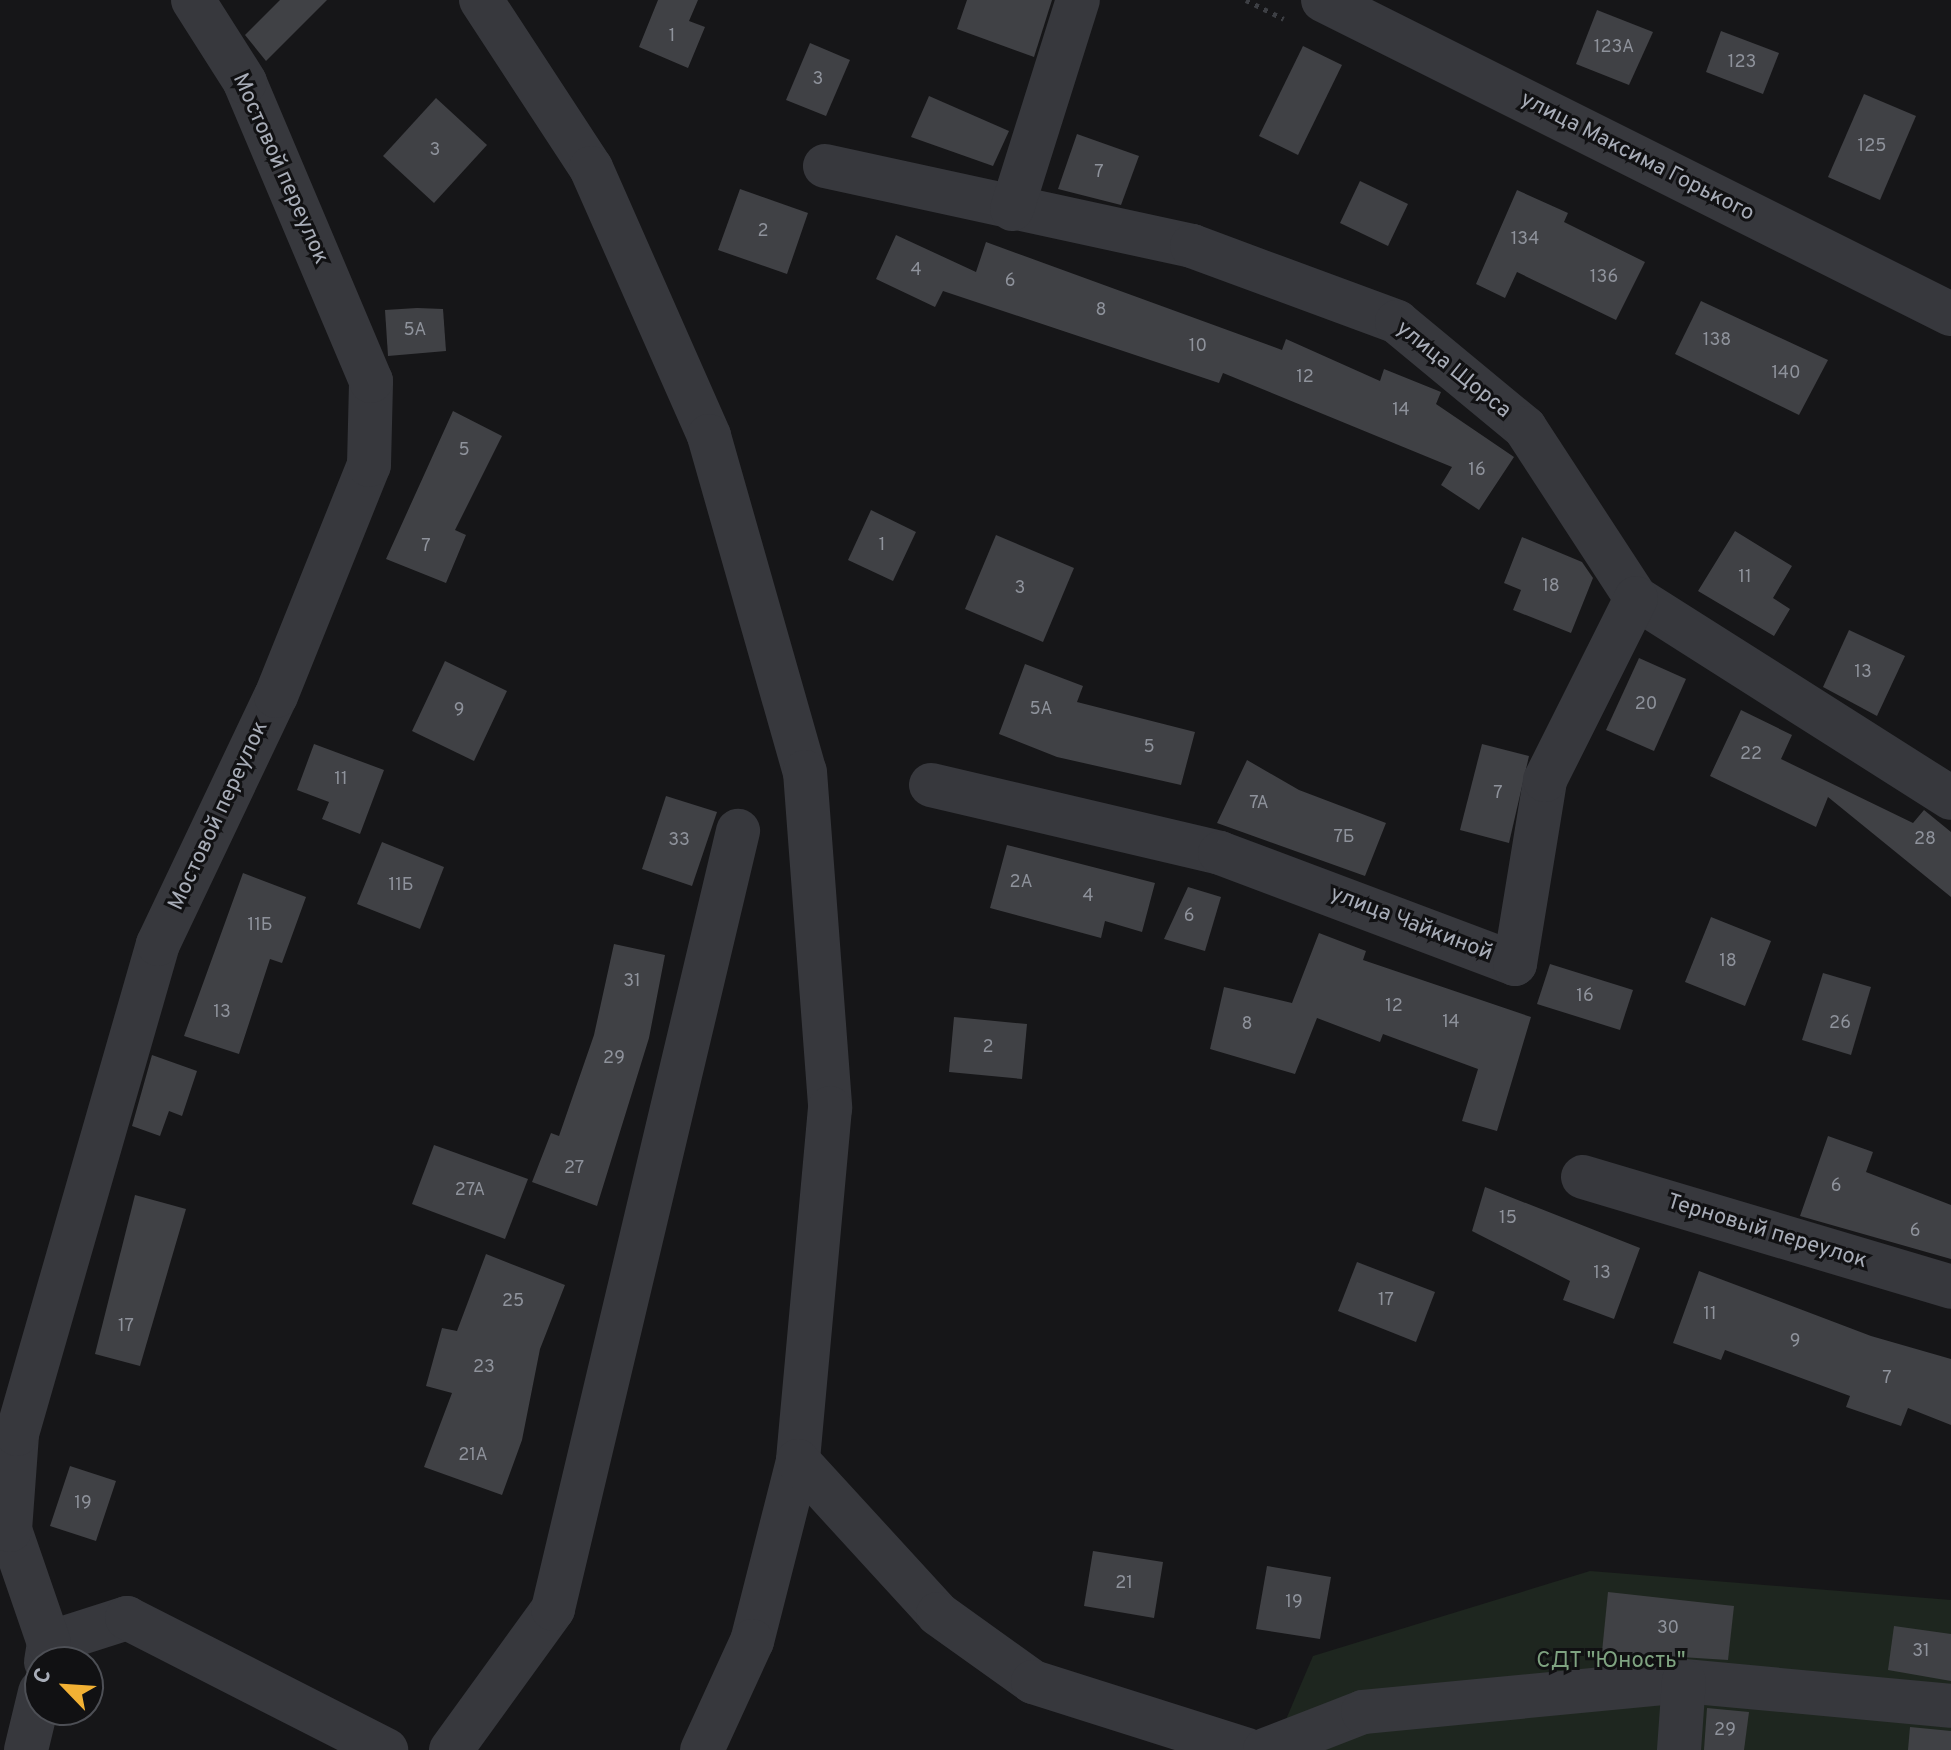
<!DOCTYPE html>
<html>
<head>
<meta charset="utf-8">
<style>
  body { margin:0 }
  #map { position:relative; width:1951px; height:1750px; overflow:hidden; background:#161618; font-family:Overpass,sans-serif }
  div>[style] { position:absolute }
  .green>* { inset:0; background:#1e261f }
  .building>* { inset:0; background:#404145 }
  .path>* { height:5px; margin-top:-2.5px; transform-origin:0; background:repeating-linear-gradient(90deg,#3d3f44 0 4px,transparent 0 10px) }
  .minor>* { height:44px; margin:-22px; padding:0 22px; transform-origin:22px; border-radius:22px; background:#37383d }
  span { translate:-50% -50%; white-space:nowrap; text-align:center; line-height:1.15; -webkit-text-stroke:6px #111113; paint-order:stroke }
  .number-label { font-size:18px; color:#8e929b }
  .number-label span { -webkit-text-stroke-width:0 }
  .street-label { font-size:22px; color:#a8adb8 }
  .park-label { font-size:22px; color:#7fa381 }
  .north { position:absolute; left:24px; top:1646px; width:80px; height:80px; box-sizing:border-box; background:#111113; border:2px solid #4d4f55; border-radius:50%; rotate:295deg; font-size:22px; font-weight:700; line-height:32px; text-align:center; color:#a8adb8 }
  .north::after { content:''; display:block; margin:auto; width:28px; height:36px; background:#f2b134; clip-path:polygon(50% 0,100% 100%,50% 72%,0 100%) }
</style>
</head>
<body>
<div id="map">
  <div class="green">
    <i style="clip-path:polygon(1590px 1571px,1951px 1600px,1951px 1750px,1273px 1750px,1313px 1656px)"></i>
  </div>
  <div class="building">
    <i style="clip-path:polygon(280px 0,327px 0,266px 61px,245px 35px)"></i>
    <i style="clip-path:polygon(658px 0,698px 0,689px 21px,705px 27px,688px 68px,639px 47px)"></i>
    <i style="clip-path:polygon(967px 0,1052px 0,1034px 57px,957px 29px)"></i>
    <i style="clip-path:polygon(1597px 10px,1653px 32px,1629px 85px,1576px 64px)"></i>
    <i style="clip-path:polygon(1721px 31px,1779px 53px,1763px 94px,1706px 72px)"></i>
    <i style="clip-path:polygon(810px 43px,850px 60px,826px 116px,786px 100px)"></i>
    <i style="clip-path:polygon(1303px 46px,1342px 65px,1298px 155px,1259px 136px)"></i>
    <i style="clip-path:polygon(1864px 94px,1916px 116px,1880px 200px,1828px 177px)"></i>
    <i style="clip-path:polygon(929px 96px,1009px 131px,993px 166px,911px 137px)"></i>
    <i style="clip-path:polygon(436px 98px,487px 145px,434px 203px,383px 156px)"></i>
    <i style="clip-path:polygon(1077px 134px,1139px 156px,1121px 205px,1058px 189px)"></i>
    <i style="clip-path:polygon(1360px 181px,1408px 204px,1388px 246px,1340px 223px)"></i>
    <i style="clip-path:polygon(740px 189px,808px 213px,787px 274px,718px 250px)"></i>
    <i style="clip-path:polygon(1517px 190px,1568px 213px,1564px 222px,1645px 262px,1616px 320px,1517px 272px,1505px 298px,1476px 284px)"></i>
    <i style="clip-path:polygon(896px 235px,976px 272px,986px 242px,1282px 350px,1286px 339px,1380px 381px,1384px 369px,1441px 392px,1436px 404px,1514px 457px,1479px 510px,1441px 485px,1452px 467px,1223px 373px,1219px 383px,943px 291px,935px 307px,876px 279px)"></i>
    <i style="clip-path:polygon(1701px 301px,1828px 360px,1799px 415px,1675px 354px)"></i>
    <i style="clip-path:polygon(417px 308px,443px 309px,446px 351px,388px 356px,385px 310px)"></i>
    <i style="clip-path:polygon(453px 411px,502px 436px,455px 530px,466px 535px,446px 583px,386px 559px)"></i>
    <i style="clip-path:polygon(871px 510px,916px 532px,893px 581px,848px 560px)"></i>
    <i style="clip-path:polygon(1735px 531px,1792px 566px,1773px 598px,1790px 609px,1774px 636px,1698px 591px)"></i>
    <i style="clip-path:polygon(996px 535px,1074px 568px,1043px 642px,965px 609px)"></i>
    <i style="clip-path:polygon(1522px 537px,1582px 562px,1593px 578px,1571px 633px,1513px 610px,1521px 590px,1504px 583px)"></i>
    <i style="clip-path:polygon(1849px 630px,1905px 656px,1877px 716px,1823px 687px)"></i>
    <i style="clip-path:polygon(1639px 658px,1686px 679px,1654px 751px,1606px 730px)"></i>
    <i style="clip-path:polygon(445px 661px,507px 691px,474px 761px,412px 731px)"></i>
    <i style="clip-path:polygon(1025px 664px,1083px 686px,1077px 702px,1195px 732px,1181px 785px,1057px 757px,999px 734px)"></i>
    <i style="clip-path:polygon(1741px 710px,1792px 735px,1781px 759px,1913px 823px,1924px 810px,1951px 832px,1951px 897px,1828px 797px,1816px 827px,1710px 776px)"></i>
    <i style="clip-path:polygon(314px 744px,384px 770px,360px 834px,322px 819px,329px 802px,297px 790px)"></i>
    <i style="clip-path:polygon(1482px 744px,1529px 756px,1509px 843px,1460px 830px)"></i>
    <i style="clip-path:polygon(1247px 760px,1299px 790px,1386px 823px,1365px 876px,1217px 823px)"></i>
    <i style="clip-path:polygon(666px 796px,717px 812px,692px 886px,642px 869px)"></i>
    <i style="clip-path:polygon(382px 842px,444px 867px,420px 929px,357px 904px)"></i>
    <i style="clip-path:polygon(1007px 845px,1155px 883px,1142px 932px,1105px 921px,1101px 938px,990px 908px)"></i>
    <i style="clip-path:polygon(243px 873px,306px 897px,282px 963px,270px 959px,239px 1054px,184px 1036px)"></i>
    <i style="clip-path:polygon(1188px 887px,1221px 897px,1205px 951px,1164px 939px)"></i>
    <i style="clip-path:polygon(1711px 917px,1771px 941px,1745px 1006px,1685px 982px)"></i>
    <i style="clip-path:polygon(1319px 933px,1366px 951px,1363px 960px,1531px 1017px,1497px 1131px,1462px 1121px,1478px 1069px,1383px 1034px,1380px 1042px,1317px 1018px,1295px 1074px,1210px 1049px,1224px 987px,1292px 1003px)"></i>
    <i style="clip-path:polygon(614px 944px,665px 955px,649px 1038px,597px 1206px,532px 1182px,551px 1133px,559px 1136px,594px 1035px)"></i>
    <i style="clip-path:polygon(1550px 964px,1633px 990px,1620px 1030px,1537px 1004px)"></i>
    <i style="clip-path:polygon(1823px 973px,1871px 987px,1851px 1055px,1802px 1040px)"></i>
    <i style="clip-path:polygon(954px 1017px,1027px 1024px,1022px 1079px,949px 1072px)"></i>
    <i style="clip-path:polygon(152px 1055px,197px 1071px,182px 1116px,169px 1111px,160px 1136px,132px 1126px)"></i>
    <i style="clip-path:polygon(1828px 1136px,1873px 1152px,1866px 1172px,1951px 1205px,1951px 1259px,1800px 1216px)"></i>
    <i style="clip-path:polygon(434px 1145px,528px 1179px,505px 1239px,412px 1204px)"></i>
    <i style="clip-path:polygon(1485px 1187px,1640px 1248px,1614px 1319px,1563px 1300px,1570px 1281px,1472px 1231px)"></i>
    <i style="clip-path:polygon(135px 1195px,186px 1209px,140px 1366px,95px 1354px)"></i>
    <i style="clip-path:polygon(486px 1254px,565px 1285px,540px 1349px,522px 1440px,502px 1495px,424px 1467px,452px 1393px,426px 1386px,442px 1328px,457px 1331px)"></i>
    <i style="clip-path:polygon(1357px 1262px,1435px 1292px,1416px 1342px,1338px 1311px)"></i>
    <i style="clip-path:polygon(1699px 1271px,1871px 1336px,1951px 1359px,1951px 1425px,1908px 1408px,1901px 1426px,1846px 1407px,1850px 1396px,1725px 1350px,1721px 1360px,1673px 1343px)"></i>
    <i style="clip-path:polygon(70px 1466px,116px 1481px,96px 1541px,50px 1526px)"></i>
    <i style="clip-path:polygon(1093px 1551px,1163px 1562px,1154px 1618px,1084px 1606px)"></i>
    <i style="clip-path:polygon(1267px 1566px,1331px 1577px,1320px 1639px,1256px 1629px)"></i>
    <i style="clip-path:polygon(1608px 1592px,1734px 1606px,1728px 1660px,1602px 1652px)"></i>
    <i style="clip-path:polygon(1894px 1626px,1951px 1634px,1951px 1681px,1888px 1670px)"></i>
    <i style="clip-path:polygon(1707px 1708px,1749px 1712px,1744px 1750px,1704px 1750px)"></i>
    <i style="clip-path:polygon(1910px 1727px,1951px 1731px,1951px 1750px,1908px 1750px)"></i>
  </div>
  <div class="path">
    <i style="left:1246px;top:0;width:42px;rotate:26.6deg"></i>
  </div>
  <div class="minor">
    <i style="left:481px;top:0;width:201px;rotate:56.8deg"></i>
    <i style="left:591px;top:168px;width:293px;rotate:66.2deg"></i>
    <i style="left:709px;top:436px;width:349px;rotate:74.1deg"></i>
    <i style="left:805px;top:772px;width:337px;rotate:85.7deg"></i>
    <i style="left:830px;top:1108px;width:354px;rotate:95.2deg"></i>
    <i style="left:798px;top:1461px;width:186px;rotate:104.3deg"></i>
    <i style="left:752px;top:1641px;width:120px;rotate:114.6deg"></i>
    <i style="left:1323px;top:0;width:702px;rotate:26.57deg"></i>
    <i style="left:825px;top:166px;width:376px;rotate:12.3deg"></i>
    <i style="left:1192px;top:246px;width:219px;rotate:20.3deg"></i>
    <i style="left:1397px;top:322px;width:166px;rotate:39.6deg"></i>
    <i style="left:1525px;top:428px;width:203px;rotate:56.9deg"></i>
    <i style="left:1636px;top:598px;width:373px;rotate:32.4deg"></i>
    <i style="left:1012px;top:209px;width:219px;rotate:-72.5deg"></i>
    <i style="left:931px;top:785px;width:297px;rotate:13.2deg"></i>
    <i style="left:1220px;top:853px;width:315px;rotate:20.6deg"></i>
    <i style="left:1515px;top:964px;width:186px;rotate:-80.7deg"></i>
    <i style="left:1545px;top:780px;width:203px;rotate:-63.4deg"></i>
    <i style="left:1583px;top:1177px;width:384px;rotate:16.6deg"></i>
    <i style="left:798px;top:1461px;width:207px;rotate:47.5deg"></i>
    <i style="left:938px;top:1614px;width:117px;rotate:35.6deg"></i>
    <i style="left:1033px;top:1682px;width:225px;rotate:17.6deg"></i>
    <i style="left:49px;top:1643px;width:82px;rotate:-17.8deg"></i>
    <i style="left:127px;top:1618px;width:291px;rotate:27deg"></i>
    <i style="left:46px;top:1662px;width:19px;rotate:-81deg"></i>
    <i style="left:49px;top:1643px;width:120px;rotate:-109deg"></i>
    <i style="left:10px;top:1530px;width:96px;rotate:-85.8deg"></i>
    <i style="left:17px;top:1434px;width:510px;rotate:-73.95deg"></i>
    <i style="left:158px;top:944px;width:275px;rotate:-64.6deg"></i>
    <i style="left:276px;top:696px;width:249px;rotate:-68.1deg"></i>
    <i style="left:369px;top:465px;width:84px;rotate:-88.6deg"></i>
    <i style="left:371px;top:381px;width:324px;rotate:-112.9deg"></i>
    <i style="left:245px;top:82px;width:97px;rotate:-122.4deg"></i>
    <i style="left:26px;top:1750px;width:60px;rotate:-76.4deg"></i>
    <i style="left:451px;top:1750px;width:174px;rotate:-54.1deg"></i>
    <i style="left:553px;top:1609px;width:800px;rotate:-76.62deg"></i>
    <i style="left:1265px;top:1750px;width:105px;rotate:-21.2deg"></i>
    <i style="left:1363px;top:1712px;width:322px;rotate:-5.5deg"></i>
    <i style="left:1684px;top:1681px;width:268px;rotate:5.3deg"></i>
    <i style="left:1679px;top:1750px;width:69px;rotate:-85.9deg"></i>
  </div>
  <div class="number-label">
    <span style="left:672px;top:37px">1</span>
    <span style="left:1614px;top:48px">123А</span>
    <span style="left:1742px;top:63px">123</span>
    <span style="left:818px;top:80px">3</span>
    <span style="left:1872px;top:147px">125</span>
    <span style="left:435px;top:151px">3</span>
    <span style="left:1099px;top:173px">7</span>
    <span style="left:763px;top:232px">2</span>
    <span style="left:1525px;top:240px">134</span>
    <span style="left:916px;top:271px">4</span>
    <span style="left:1604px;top:278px">136</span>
    <span style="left:1010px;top:282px">6</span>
    <span style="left:1101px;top:311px">8</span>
    <span style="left:415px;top:331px">5А</span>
    <span style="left:1717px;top:341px">138</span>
    <span style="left:1198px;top:347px">10</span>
    <span style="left:1786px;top:374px">140</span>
    <span style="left:1305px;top:378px">12</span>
    <span style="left:1401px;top:411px">14</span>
    <span style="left:464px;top:451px">5</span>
    <span style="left:1477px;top:471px">16</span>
    <span style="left:882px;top:546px">1</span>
    <span style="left:426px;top:547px">7</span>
    <span style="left:1745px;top:578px">11</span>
    <span style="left:1551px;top:587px">18</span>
    <span style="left:1020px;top:589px">3</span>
    <span style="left:1863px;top:673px">13</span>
    <span style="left:1646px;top:705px">20</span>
    <span style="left:1041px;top:710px">5А</span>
    <span style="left:459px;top:711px">9</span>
    <span style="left:1149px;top:748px">5</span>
    <span style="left:1751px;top:755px">22</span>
    <span style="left:341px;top:780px">11</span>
    <span style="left:1498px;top:794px">7</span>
    <span style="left:1259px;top:804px">7А</span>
    <span style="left:1344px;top:838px">7Б</span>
    <span style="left:1925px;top:840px">28</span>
    <span style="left:679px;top:841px">33</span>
    <span style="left:1021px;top:883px">2А</span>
    <span style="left:401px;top:886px">11Б</span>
    <span style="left:1088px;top:897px">4</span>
    <span style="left:1189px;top:917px">6</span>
    <span style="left:260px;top:926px">11Б</span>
    <span style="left:1728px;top:962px">18</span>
    <span style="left:632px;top:982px">31</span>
    <span style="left:1585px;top:997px">16</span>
    <span style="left:1394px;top:1007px">12</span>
    <span style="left:222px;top:1013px">13</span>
    <span style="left:1451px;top:1023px">14</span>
    <span style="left:1840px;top:1024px">26</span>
    <span style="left:1247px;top:1025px">8</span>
    <span style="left:988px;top:1048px">2</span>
    <span style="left:614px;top:1059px">29</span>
    <span style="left:574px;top:1169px">27</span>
    <span style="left:1836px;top:1187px">6</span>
    <span style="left:470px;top:1191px">27А</span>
    <span style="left:1508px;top:1219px">15</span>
    <span style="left:1915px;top:1232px">6</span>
    <span style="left:1602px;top:1274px">13</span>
    <span style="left:1386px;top:1301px">17</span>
    <span style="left:513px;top:1302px">25</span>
    <span style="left:1710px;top:1315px">11</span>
    <span style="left:126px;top:1327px">17</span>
    <span style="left:1795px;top:1342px">9</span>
    <span style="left:484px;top:1368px">23</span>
    <span style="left:1887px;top:1379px">7</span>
    <span style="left:473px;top:1456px">21А</span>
    <span style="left:83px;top:1504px">19</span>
    <span style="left:1124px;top:1584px">21</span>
    <span style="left:1294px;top:1603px">19</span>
    <span style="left:1668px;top:1629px">30</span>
    <span style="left:1921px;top:1652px">31</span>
    <span style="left:1725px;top:1731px">29</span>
  </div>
  <div class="street-label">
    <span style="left:1637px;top:157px;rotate:27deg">улица Максима Горького</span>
    <span style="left:280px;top:169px;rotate:66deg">Мостовой переулок</span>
    <span style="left:1453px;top:370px;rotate:39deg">улица Щорса</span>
    <span style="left:219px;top:816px;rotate:-65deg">Мостовой переулок</span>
    <span style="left:1411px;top:924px;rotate:21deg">улица Чайкиной</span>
    <span style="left:1767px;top:1232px;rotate:17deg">Терновый переулок</span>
  </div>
  <div class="park-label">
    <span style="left:1611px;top:1662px">СДТ "Юность"</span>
  </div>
  <div class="north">С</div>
</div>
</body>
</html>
